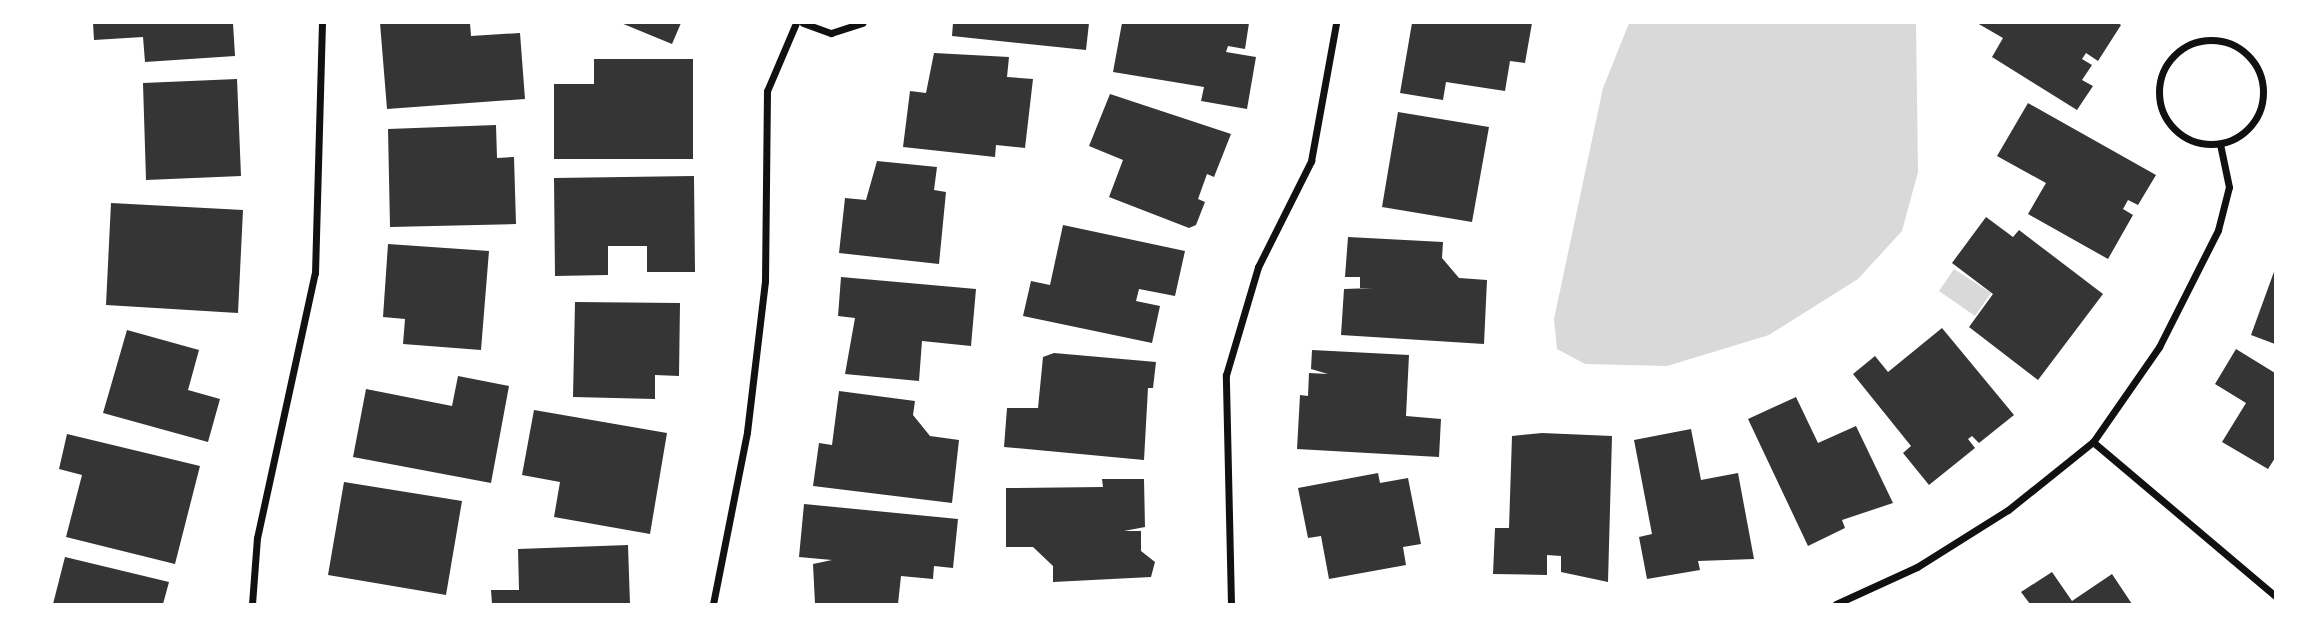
<!DOCTYPE html>
<html>
<head>
<meta charset="utf-8">
<style>
  body { margin:0 }
  #map { position:relative; width:2298px; height:627px; overflow:hidden; background:#fff; font-family:Inter,sans-serif }
  div>[style] { position:absolute }
  .water>* { inset:0; background:#d9d9d9 }
  .building>* { inset:0; background:#353535 }
  .minor>* { height:7px; margin:-3.5px; padding:0 3.5px; transform-origin:3.5px; border-radius:3.5px; background:#111 }
  .minor>.ring { margin:-3.5px; padding:0; box-sizing:content-box; background:none; border:7px solid #111; border-radius:50% }
  span { translate:-50% -50%; white-space:nowrap; text-align:center; line-height:1.15; -webkit-text-stroke:5px #fff; paint-order:stroke }
  .frame { position:absolute; inset:0; border:24px solid #fff; pointer-events:none }
</style>
</head>
<body>
<div id="map">
  <div class="water">
    <i style="clip-path:polygon(1629px 23px,1916px 23px,1918px 172px,1902px 231px,1858px 279px,1769px 335px,1667px 366px,1585px 364px,1557px 349px,1554px 319px,1603px 88px)"></i>
    <i style="clip-path:polygon(1954px 269px,1991px 293px,1975px 316px,1939px 291px)"></i>
  </div>
  <div class="building">
    <i style="clip-path:polygon(93px 23px,233px 23px,235px 56px,145px 62px,143px 37px,94px 40px)"></i>
    <i style="clip-path:polygon(380px 23px,470px 23px,471px 36px,520px 33px,525px 99px,387px 109px)"></i>
    <i style="clip-path:polygon(621px 23px,681px 23px,672px 44px)"></i>
    <i style="clip-path:polygon(953px 23px,1089px 23px,1086px 50px,952px 36px)"></i>
    <i style="clip-path:polygon(1122px 23px,1249px 23px,1245px 49px,1228px 46px,1226px 52px,1256px 57px,1247px 109px,1201px 101px,1204px 87px,1113px 72px)"></i>
    <i style="clip-path:polygon(1412px 23px,1532px 23px,1525px 63px,1510px 61px,1505px 91px,1446px 82px,1443px 100px,1400px 93px)"></i>
    <i style="clip-path:polygon(1977px 23px,2118px 23px,2121px 25px,2098px 61px,2086px 53px,2082px 59px,2092px 65px,2082px 80px,2093px 86px,2077px 110px,1992px 57px,2003px 38px)"></i>
    <i style="clip-path:polygon(934px 53px,1009px 57px,1007px 77px,1033px 79px,1025px 148px,996px 145px,995px 157px,903px 147px,910px 91px,926px 93px)"></i>
    <i style="clip-path:polygon(594px 59px,693px 59px,693px 159px,554px 159px,554px 84px,594px 84px)"></i>
    <i style="clip-path:polygon(237px 79px,241px 176px,146px 180px,143px 83px)"></i>
    <i style="clip-path:polygon(1110px 94px,1231px 134px,1214px 177px,1207px 174px,1198px 199px,1205px 202px,1196px 225px,1189px 228px,1109px 197px,1123px 160px,1089px 146px)"></i>
    <i style="clip-path:polygon(2028px 103px,2156px 175px,2138px 205px,2128px 200px,2123px 209px,2133px 215px,2108px 259px,2028px 214px,2046px 183px,1997px 156px)"></i>
    <i style="clip-path:polygon(1398px 112px,1489px 127px,1472px 222px,1382px 207px)"></i>
    <i style="clip-path:polygon(496px 125px,497px 158px,514px 157px,516px 224px,390px 227px,388px 129px)"></i>
    <i style="clip-path:polygon(877px 161px,937px 167px,934px 190px,946px 192px,939px 264px,839px 253px,845px 198px,866px 200px)"></i>
    <i style="clip-path:polygon(694px 176px,695px 272px,647px 272px,647px 246px,608px 246px,608px 275px,555px 276px,554px 178px)"></i>
    <i style="clip-path:polygon(111px 203px,243px 210px,238px 313px,106px 305px)"></i>
    <i style="clip-path:polygon(1986px 217px,2013px 237px,2019px 230px,2103px 294px,2038px 380px,1969px 327px,1993px 294px,1952px 263px)"></i>
    <i style="clip-path:polygon(1063px 225px,1185px 251px,1175px 296px,1139px 289px,1136px 301px,1160px 306px,1152px 343px,1023px 316px,1031px 281px,1050px 285px)"></i>
    <i style="clip-path:polygon(1348px 237px,1443px 242px,1442px 258px,1459px 278px,1487px 280px,1484px 344px,1341px 335px,1344px 289px,1373px 288px,1360px 288px,1360px 277px,1345px 277px)"></i>
    <i style="clip-path:polygon(388px 244px,489px 251px,481px 350px,403px 344px,405px 319px,383px 317px)"></i>
    <i style="clip-path:polygon(2275px 269px,2275px 344px,2251px 335px)"></i>
    <i style="clip-path:polygon(841px 277px,976px 289px,971px 346px,922px 341px,919px 381px,845px 374px,855px 318px,838px 316px)"></i>
    <i style="clip-path:polygon(575px 302px,680px 303px,679px 376px,655px 375px,655px 399px,573px 397px)"></i>
    <i style="clip-path:polygon(1942px 328px,2014px 415px,1979px 443px,1972px 436px,1968px 439px,1975px 448px,1929px 485px,1903px 453px,1911px 446px,1853px 374px,1875px 356px,1888px 372px)"></i>
    <i style="clip-path:polygon(127px 330px,199px 350px,188px 390px,220px 399px,208px 442px,103px 413px)"></i>
    <i style="clip-path:polygon(2236px 349px,2275px 373px,2275px 458px,2268px 469px,2222px 442px,2246px 403px,2215px 384px)"></i>
    <i style="clip-path:polygon(1312px 350px,1409px 355px,1406px 416px,1441px 419px,1439px 457px,1297px 449px,1300px 395px,1308px 396px,1309px 373px,1328px 374px,1311px 369px)"></i>
    <i style="clip-path:polygon(1054px 353px,1156px 362px,1153px 388px,1148px 388px,1144px 460px,1004px 447px,1007px 408px,1038px 408px,1043px 357px)"></i>
    <i style="clip-path:polygon(458px 376px,509px 386px,491px 483px,353px 457px,366px 389px,452px 406px)"></i>
    <i style="clip-path:polygon(839px 391px,915px 401px,913px 415px,930px 436px,959px 440px,952px 503px,813px 486px,819px 443px,832px 445px)"></i>
    <i style="clip-path:polygon(1796px 397px,1818px 443px,1856px 426px,1893px 503px,1842px 520px,1845px 528px,1808px 546px,1748px 419px)"></i>
    <i style="clip-path:polygon(534px 410px,667px 433px,650px 534px,554px 517px,560px 482px,522px 475px)"></i>
    <i style="clip-path:polygon(1691px 429px,1701px 480px,1738px 473px,1754px 559px,1698px 561px,1700px 570px,1647px 579px,1639px 537px,1652px 534px,1634px 440px)"></i>
    <i style="clip-path:polygon(1542px 433px,1612px 436px,1608px 582px,1561px 572px,1561px 556px,1547px 555px,1547px 575px,1493px 574px,1495px 528px,1509px 528px,1512px 436px)"></i>
    <i style="clip-path:polygon(67px 434px,200px 466px,175px 564px,66px 537px,82px 475px,59px 469px)"></i>
    <i style="clip-path:polygon(1378px 473px,1380px 483px,1408px 478px,1421px 544px,1403px 547px,1406px 565px,1329px 579px,1321px 536px,1308px 538px,1298px 488px)"></i>
    <i style="clip-path:polygon(1102px 479px,1144px 479px,1145px 527px,1124px 531px,1141px 531px,1141px 551px,1155px 562px,1151px 577px,1053px 582px,1053px 566px,1033px 547px,1006px 547px,1006px 488px,1103px 487px)"></i>
    <i style="clip-path:polygon(344px 482px,462px 501px,446px 595px,328px 575px)"></i>
    <i style="clip-path:polygon(804px 504px,958px 519px,953px 568px,934px 566px,933px 579px,901px 576px,898px 604px,815px 604px,813px 564px,832px 560px,799px 557px)"></i>
    <i style="clip-path:polygon(628px 545px,630px 604px,492px 604px,491px 590px,519px 590px,518px 549px)"></i>
    <i style="clip-path:polygon(65px 557px,169px 582px,163px 604px,53px 604px)"></i>
    <i style="clip-path:polygon(2052px 572px,2072px 601px,2112px 574px,2132px 604px,2030px 604px,2021px 592px)"></i>
  </div>
  <div class="minor">
    <i style="left:803px;top:23px;width:30px;rotate:20deg"></i>
    <i style="left:831px;top:33px;width:33px;rotate:-18deg"></i>
    <i class="ring" style="left:2159px;top:40px;width:97px;height:97px"></i>
    <i style="left:2093px;top:442px;width:238px;rotate:40.2deg"></i>
    <i style="left:252px;top:604px;width:66px;rotate:-85.7deg"></i>
    <i style="left:257px;top:538px;width:271px;rotate:-77.7deg"></i>
    <i style="left:315px;top:273px;width:250px;rotate:-88.4deg"></i>
    <i style="left:713px;top:604px;width:175px;rotate:-78.8deg"></i>
    <i style="left:747px;top:432px;width:152px;rotate:-83.2deg"></i>
    <i style="left:765px;top:281px;width:190px;rotate:-89.4deg"></i>
    <i style="left:767px;top:91px;width:74px;rotate:-66.9deg"></i>
    <i style="left:1231px;top:604px;width:229px;rotate:-91.3deg"></i>
    <i style="left:1226px;top:375px;width:113px;rotate:-73.5deg"></i>
    <i style="left:1258px;top:267px;width:119px;rotate:-63.4deg"></i>
    <i style="left:1311px;top:161px;width:140px;rotate:-79.7deg"></i>
    <i style="left:1836px;top:604px;width:89px;rotate:-24.6deg"></i>
    <i style="left:1917px;top:567px;width:107px;rotate:-32.1deg"></i>
    <i style="left:2008px;top:510px;width:109px;rotate:-38.7deg"></i>
    <i style="left:2093px;top:442px;width:116px;rotate:-55.2deg"></i>
    <i style="left:2159px;top:347px;width:131px;rotate:-63.2deg"></i>
    <i style="left:2218px;top:230px;width:44px;rotate:-75.7deg"></i>
    <i style="left:2229px;top:187px;width:44px;rotate:-101.8deg"></i>
  </div>
  <div class="frame"></div>
</div>
</body>
</html>
